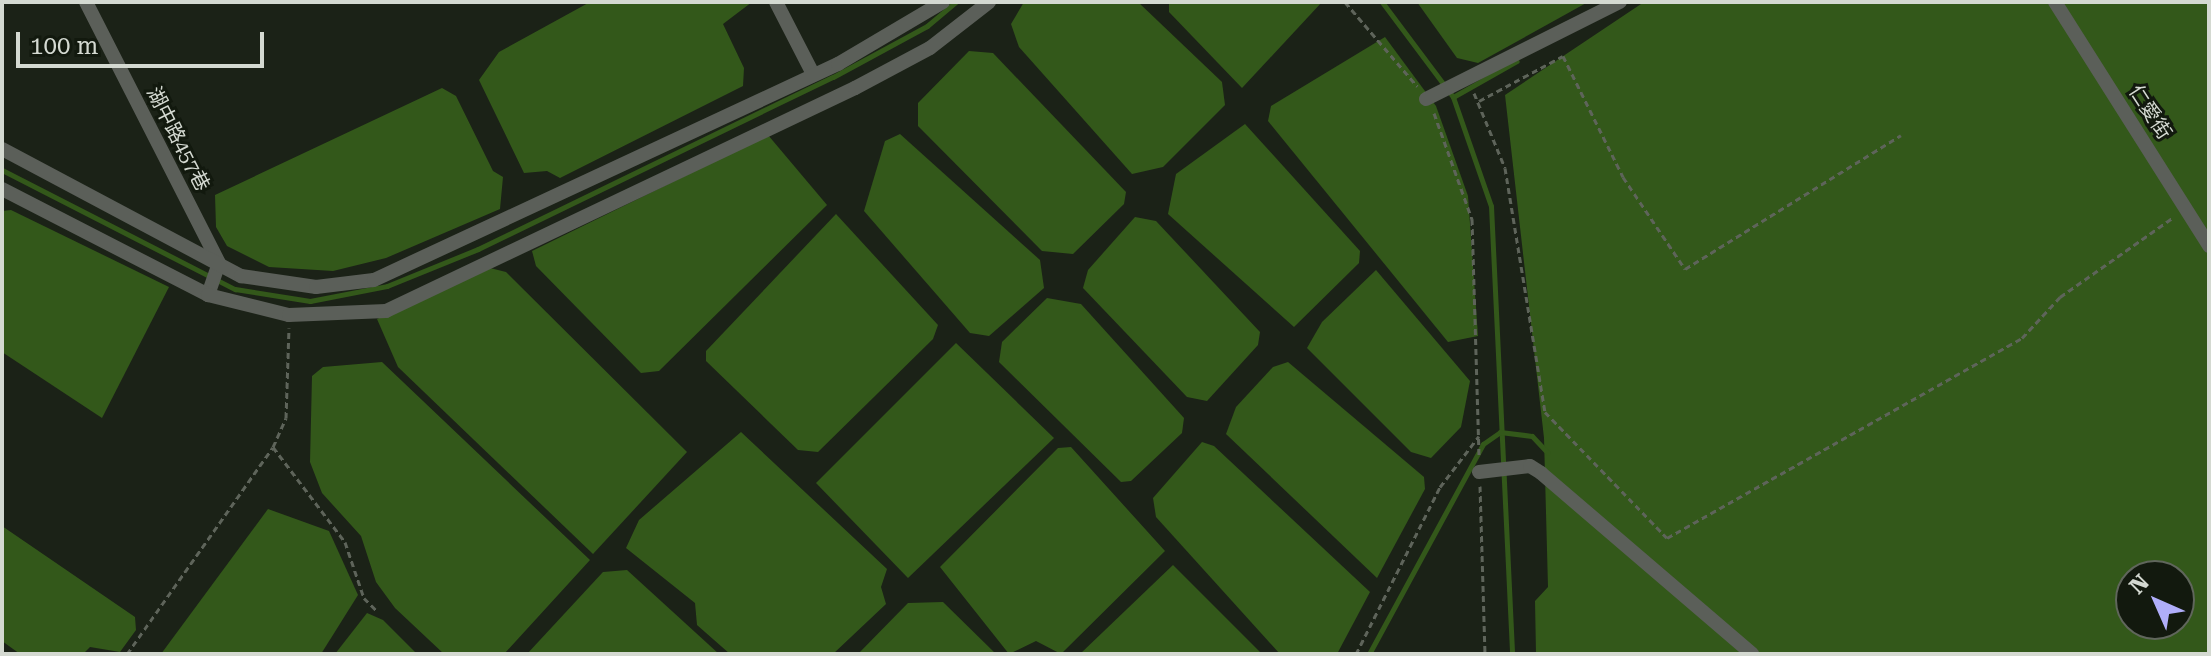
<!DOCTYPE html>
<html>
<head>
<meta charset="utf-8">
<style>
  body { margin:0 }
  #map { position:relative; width:2211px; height:656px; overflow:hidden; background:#1b2217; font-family:"Roboto Serif","Noto Sans TC",serif }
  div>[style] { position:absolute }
  .water>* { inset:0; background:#33581a }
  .stream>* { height:5px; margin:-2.5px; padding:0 2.5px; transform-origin:2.5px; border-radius:2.5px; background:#33581a }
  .path>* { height:3px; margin-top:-1.5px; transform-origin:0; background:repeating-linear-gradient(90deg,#5e645a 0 6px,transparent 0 10px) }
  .street>* { height:14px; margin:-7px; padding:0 7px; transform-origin:7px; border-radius:7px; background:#5b5f59 }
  span { translate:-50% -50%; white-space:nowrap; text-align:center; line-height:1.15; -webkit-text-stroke:6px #12190e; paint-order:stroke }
  .street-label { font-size:20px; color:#d4d9d1 }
  .frame { position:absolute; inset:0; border:4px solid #d4d9d1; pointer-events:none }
  .north { position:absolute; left:2115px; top:560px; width:80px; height:80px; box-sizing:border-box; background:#12190e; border:2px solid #60665c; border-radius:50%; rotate:315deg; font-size:22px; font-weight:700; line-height:32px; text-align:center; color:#d4d9d1 }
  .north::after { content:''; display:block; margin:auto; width:28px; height:36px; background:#b0aefa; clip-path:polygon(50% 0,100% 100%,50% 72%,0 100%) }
  .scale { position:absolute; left:16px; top:32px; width:248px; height:36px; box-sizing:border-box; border:4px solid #d4d9d1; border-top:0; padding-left:10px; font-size:24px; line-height:28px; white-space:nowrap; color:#d4d9d1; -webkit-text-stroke:6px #12190e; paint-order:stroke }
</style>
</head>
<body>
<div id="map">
  <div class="water">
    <i style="clip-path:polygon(590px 2px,752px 2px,723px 24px,744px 68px,743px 86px,560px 178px,547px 171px,524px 173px,479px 80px,499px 52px)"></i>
    <i style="clip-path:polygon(1024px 2px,1138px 2px,1222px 82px,1225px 105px,1163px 167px,1132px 174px,1019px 47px,1011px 24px)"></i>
    <i style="clip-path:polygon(1169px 2px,1322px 2px,1242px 88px,1169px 12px)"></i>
    <i style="clip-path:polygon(1417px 2px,1588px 2px,1478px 63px,1457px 58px)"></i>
    <i style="clip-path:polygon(evenodd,1644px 2px,2209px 2px,2209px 654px,1536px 654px,1535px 601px,1548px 587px,1544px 438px,1505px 95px,1644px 2px,2131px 576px,2179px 576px,2179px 624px,2131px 624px,2131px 576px)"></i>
    <i style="clip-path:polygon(1385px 37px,1436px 106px,1468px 196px,1478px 336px,1448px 342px,1268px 121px,1271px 106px)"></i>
    <i style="clip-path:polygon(969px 51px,993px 53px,1126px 192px,1124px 204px,1073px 254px,1042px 251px,918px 126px,918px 103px)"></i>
    <i style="clip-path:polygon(442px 88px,456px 96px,493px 171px,503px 177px,500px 209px,386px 258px,333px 271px,269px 267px,227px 246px,216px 227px,215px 195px)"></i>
    <i style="clip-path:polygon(1245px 124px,1360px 251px,1359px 263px,1294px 327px,1168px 214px,1176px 174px)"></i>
    <i style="clip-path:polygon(900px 134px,1040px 260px,1044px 288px,989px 336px,970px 333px,864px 211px,885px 141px)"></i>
    <i style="clip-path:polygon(768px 135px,827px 205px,659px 371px,641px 373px,536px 266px,532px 251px)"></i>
    <i style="clip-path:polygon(11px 210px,169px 287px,102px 418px,2px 352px,2px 211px)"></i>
    <i style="clip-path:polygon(836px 214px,938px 325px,933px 339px,818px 452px,798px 450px,706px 361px,706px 351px)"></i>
    <i style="clip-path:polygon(1135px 217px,1156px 221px,1260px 332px,1258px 345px,1207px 401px,1187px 397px,1083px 288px,1088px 270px)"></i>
    <i style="clip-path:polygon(486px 267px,506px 272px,687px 452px,593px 554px,398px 367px,377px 319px)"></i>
    <i style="clip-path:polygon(1376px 270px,1470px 381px,1461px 427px,1431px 458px,1411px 452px,1307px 348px,1322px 322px)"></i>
    <i style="clip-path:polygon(1047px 298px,1081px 304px,1184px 418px,1182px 433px,1131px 481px,1121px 482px,999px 362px,1002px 342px)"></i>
    <i style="clip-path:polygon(956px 343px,1054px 438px,908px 578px,816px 483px)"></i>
    <i style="clip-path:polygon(382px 362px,590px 560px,504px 654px,444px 654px,395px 608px,376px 582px,361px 536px,322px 493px,310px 462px,312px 376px,323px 367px)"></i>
    <i style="clip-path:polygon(1288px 362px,1424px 477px,1425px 489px,1377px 578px,1226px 434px,1236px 407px,1273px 367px)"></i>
    <i style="clip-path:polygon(741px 432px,887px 569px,881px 587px,886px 604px,833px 654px,730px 654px,697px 625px,695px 603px,626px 548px,639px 520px)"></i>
    <i style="clip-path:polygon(1202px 442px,1214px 446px,1370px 592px,1337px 654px,1280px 654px,1156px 517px,1153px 498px)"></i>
    <i style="clip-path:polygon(1071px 447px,1165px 551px,1061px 654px,1036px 641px,1009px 654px,940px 567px,1058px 448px)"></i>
    <i style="clip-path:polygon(268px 509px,329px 531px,358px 595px,321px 654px,161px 654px)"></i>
    <i style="clip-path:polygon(2px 526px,135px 617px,136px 630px,120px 652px,90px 647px,83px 654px,20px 654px,2px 641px)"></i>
    <i style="clip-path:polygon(1173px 565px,1262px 654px,1080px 654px)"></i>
    <i style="clip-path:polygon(627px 570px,719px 654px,527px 654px,603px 572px)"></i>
    <i style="clip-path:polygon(943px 602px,996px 654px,858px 654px,908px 603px)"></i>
    <i style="clip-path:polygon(367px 613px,383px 620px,417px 654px,335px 654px)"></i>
  </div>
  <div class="stream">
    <i style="left:1382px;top:2px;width:119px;rotate:53.2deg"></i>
    <i style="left:1453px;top:97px;width:115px;rotate:70.8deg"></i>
    <i style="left:1491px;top:206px;width:448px;rotate:87.3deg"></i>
    <i style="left:1453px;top:97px;width:73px;rotate:-29.4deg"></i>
    <i style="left:2px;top:170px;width:262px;rotate:27.1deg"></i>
    <i style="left:235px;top:289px;width:76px;rotate:9.1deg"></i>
    <i style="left:310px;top:301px;width:78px;rotate:-11deg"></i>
    <i style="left:387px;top:286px;width:98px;rotate:-22.1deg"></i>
    <i style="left:478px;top:249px;width:394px;rotate:-25.9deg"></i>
    <i style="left:833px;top:77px;width:107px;rotate:-28.5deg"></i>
    <i style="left:927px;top:26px;width:38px;rotate:-40deg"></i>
    <i style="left:1369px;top:654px;width:239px;rotate:-61.5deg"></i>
    <i style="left:1483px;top:444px;width:21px;rotate:-35deg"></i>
    <i style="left:1500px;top:432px;width:32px;rotate:7deg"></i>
    <i style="left:1532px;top:436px;width:23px;rotate:47deg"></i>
  </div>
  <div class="path">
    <i style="left:1345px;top:2px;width:111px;rotate:49.4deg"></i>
    <i style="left:1474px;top:93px;width:81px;rotate:67.5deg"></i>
    <i style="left:1505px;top:168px;width:247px;rotate:80.7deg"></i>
    <i style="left:1545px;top:412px;width:175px;rotate:45.9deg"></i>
    <i style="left:1667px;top:538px;width:407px;rotate:-29.4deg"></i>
    <i style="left:2022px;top:338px;width:56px;rotate:-47.2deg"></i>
    <i style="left:2060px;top:297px;width:139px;rotate:-35.1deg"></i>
    <i style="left:1479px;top:101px;width:95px;rotate:-28.2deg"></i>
    <i style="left:1563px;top:56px;width:135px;rotate:63.6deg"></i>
    <i style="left:1623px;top:177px;width:111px;rotate:56deg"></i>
    <i style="left:1685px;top:269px;width:254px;rotate:-31.8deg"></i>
    <i style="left:1434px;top:113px;width:113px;rotate:70.3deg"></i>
    <i style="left:1472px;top:219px;width:239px;rotate:88.3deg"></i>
    <i style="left:273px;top:447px;width:119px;rotate:52.8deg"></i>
    <i style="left:345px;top:542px;width:59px;rotate:71.3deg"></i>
    <i style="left:364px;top:598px;width:18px;rotate:45deg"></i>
    <i style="left:1480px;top:486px;width:168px;rotate:88.3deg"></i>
    <i style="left:127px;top:654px;width:253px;rotate:-54.8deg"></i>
    <i style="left:273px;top:447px;width:32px;rotate:-66deg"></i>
    <i style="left:286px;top:418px;width:90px;rotate:-88.1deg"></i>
    <i style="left:1356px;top:654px;width:187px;rotate:-63.3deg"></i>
    <i style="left:1440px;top:487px;width:64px;rotate:-52.6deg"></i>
  </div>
  <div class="street">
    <i style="left:86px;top:2px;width:293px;rotate:63deg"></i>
    <i style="left:219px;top:263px;width:34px;rotate:109deg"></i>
    <i style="left:776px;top:2px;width:81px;rotate:62.8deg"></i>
    <i style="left:2055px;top:2px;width:289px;rotate:57.7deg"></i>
    <i style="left:1426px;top:99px;width:217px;rotate:-26.6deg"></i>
    <i style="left:2px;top:149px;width:271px;rotate:28deg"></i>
    <i style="left:241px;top:276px;width:76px;rotate:8.3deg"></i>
    <i style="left:316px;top:287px;width:58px;rotate:-6.9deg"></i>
    <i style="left:374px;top:280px;width:512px;rotate:-24.96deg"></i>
    <i style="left:838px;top:64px;width:122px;rotate:-30.6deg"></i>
    <i style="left:2px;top:189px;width:232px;rotate:27.2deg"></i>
    <i style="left:208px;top:295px;width:83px;rotate:13.9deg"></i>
    <i style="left:289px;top:315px;width:97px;rotate:-2.4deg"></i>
    <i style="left:386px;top:311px;width:519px;rotate:-25.43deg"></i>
    <i style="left:855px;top:88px;width:85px;rotate:-28.1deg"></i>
    <i style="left:930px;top:48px;width:75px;rotate:-37.9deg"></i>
    <i style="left:1479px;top:472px;width:51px;rotate:-6.7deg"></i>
    <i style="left:1530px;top:466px;width:13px;rotate:32deg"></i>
    <i style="left:1541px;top:473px;width:278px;rotate:40.6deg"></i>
  </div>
  <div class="street-label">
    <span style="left:2150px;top:112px;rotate:57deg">仁愛街</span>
    <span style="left:178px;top:139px;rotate:63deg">湖中路457巷</span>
  </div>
  <div class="frame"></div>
  <div class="north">N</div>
  <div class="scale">100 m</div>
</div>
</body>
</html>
